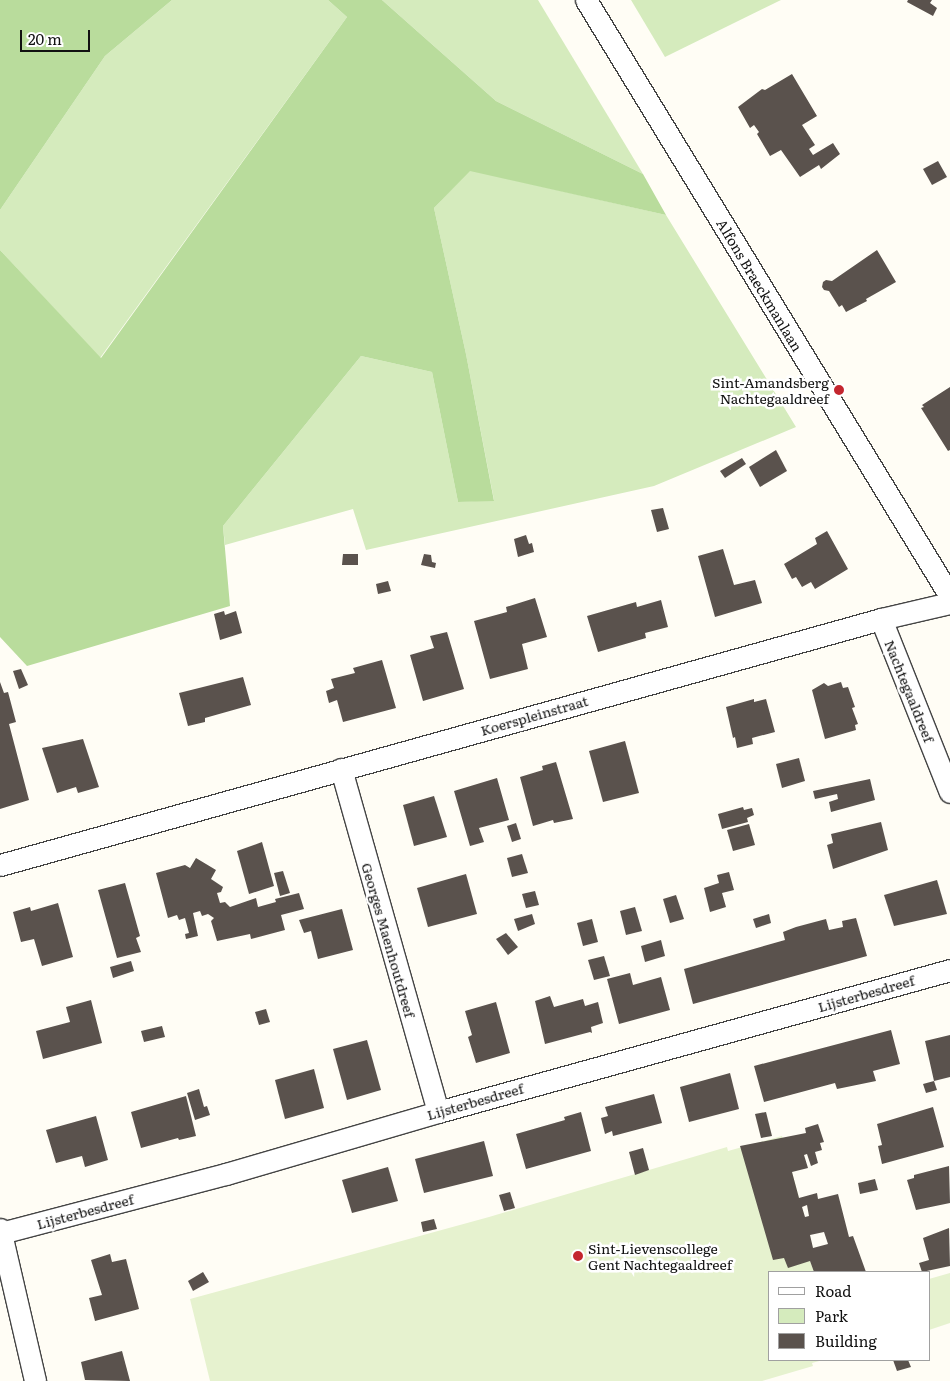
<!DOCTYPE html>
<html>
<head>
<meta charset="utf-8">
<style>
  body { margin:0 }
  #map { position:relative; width:950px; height:1381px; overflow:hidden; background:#fffdf5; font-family:Literata,serif }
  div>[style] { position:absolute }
  .green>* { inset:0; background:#d5ebbd }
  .forest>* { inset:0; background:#b9dc9c }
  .pitch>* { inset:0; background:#e6f2cf }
  .building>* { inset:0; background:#5a524d }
  .roads { filter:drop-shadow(1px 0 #444) drop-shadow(-1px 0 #444) drop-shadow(0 1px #444) drop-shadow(0 -1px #444) }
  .street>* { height:21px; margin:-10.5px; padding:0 10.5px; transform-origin:10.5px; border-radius:10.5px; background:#fff }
  .dots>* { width:14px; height:14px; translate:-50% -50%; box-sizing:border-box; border:2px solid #fff; border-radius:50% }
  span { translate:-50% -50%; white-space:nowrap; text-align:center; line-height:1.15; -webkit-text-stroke:5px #fff; paint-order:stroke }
  .street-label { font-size:14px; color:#111 }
  .poi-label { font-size:14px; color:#111 }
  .right { translate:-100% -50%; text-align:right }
  .left { translate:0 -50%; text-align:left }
  .legend { position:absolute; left:768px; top:1271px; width:162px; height:90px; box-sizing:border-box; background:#fff; border:1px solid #a0a0a0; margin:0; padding:6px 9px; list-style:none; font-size:15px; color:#111 }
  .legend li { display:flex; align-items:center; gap:10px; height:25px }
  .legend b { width:25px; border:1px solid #a0a0a0 }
  .scale { position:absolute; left:20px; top:30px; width:70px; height:22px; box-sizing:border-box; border:2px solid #111; border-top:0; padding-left:6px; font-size:15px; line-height:18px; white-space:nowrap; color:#111; -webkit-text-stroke:4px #fff; paint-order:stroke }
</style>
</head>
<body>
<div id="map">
  <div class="green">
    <i style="clip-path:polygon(172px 0,328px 0,347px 17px,100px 358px,0 250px,0 210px,105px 56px)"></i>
    <i style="clip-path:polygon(382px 0,538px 0,643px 174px,496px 101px)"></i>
    <i style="clip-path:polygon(631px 0,781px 0,665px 57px)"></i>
    <i style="clip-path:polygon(470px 170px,666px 215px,796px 427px,654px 486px,366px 550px,353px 509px,225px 545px,223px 526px,361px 356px,432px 372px,458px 502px,494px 500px,466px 354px,434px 208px)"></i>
  </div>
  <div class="forest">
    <i style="clip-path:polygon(0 0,172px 0,105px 56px,0 210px)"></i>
    <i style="clip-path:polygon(328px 0,382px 0,496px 101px,643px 174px,666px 215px,470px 171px,434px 208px,466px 354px,494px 501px,458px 502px,432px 372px,361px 356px,223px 526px,230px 606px,27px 666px,0 637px,0 250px,101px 358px,347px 17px)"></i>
  </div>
  <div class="pitch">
    <i style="clip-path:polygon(782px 1136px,813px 1248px,806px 1250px,814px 1272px,769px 1272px,769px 1360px,823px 1360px,812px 1363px,813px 1366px,762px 1381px,210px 1381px,190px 1299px,489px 1217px,727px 1147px,728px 1151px)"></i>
    <i style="clip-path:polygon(950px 1273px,950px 1323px,929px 1330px,929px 1279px)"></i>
  </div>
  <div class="building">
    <i style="clip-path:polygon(908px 0,932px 0,930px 3px,937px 8px,933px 16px,907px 2px)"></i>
    <i style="clip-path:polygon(792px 74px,817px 116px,802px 125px,815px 145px,809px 149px,813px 155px,833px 143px,840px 154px,821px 169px,819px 165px,800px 177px,781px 150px,770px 156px,757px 134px,759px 132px,754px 125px,750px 128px,738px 107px,762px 89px,765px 90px)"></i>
    <i style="clip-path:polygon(938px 161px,947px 177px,932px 185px,923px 169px)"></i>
    <i style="clip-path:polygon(877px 250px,896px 282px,866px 299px,867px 301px,846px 312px,842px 305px,839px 307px,829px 291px,824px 290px,822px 287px,823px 282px,826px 280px,832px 281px)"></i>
    <i style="clip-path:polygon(950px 387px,950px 450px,948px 451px,921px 408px,924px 407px,922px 405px)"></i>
    <i style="clip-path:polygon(776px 450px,787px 471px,760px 487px,749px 467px)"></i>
    <i style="clip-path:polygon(742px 458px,746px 464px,725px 478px,720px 471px)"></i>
    <i style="clip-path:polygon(663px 508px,669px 529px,657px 532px,651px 510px)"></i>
    <i style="clip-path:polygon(827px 531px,848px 569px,815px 589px,811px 582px,802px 587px,796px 577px,792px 579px,784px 564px,817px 544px,815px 538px)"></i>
    <i style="clip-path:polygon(526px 535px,529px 544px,532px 543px,534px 552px,518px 557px,514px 539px)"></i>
    <i style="clip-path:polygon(723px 549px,734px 585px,755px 580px,762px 603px,715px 617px,698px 556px)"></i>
    <i style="clip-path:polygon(343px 554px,358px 554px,358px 565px,342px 565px)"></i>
    <i style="clip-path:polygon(424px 554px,431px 555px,432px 562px,436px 563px,435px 568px,421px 565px)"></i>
    <i style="clip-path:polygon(388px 581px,391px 591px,378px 594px,376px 584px)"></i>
    <i style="clip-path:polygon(535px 598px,547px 637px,522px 644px,528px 669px,490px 679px,474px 621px,507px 612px,506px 607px)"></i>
    <i style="clip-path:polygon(661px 600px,668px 627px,645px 633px,646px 638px,598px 652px,587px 616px,636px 602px,637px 607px)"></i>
    <i style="clip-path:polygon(224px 611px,225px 615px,236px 611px,242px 633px,220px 640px,214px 614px)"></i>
    <i style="clip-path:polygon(447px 632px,464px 689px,423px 701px,410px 655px,434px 648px,430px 636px)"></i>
    <i style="clip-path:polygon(382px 660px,396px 708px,343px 722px,337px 700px,329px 703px,326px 691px,334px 688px,331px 679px,355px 673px,353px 668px)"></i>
    <i style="clip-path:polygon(21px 669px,28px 685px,19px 689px,13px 671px)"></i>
    <i style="clip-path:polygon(243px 677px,251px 705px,205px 718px,205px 722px,188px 726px,179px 693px)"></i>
    <i style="clip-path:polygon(0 682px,4px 693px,8px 692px,16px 722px,9px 724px,29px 800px,0 809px)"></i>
    <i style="clip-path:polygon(841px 682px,843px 688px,848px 687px,855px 707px,852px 708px,858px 724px,855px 725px,856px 730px,825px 739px,812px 690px,824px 683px,828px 686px)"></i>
    <i style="clip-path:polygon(754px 699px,754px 702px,766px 699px,775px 732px,752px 738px,753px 744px,737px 748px,735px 737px,733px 738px,726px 707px)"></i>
    <i style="clip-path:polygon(83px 739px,99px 787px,78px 793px,76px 787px,57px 793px,42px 748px)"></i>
    <i style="clip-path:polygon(625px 741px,639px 793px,603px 802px,589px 751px)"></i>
    <i style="clip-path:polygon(799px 758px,805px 781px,782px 788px,776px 764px)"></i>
    <i style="clip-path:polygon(556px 762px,573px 819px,554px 823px,553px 820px,533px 826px,520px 777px,543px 770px,542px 766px)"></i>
    <i style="clip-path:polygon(497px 778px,509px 820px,479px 828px,484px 842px,470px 846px,454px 791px)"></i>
    <i style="clip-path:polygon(870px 779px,875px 800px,831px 812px,829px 802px,838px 799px,837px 794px,815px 799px,813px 791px)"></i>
    <i style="clip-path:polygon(434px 796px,447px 837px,414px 846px,403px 805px)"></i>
    <i style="clip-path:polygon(743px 807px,744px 810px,752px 808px,754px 815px,747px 818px,748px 822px,722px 829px,718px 814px)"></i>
    <i style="clip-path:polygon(881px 822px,888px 850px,833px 869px,827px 845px,833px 843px,831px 834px)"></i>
    <i style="clip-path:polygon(516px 823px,521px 839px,512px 842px,507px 826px)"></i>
    <i style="clip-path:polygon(749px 824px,755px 845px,733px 851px,727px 830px)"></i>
    <i style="clip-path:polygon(262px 842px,274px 886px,249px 894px,237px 851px)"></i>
    <i style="clip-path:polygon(522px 854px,528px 873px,512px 877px,507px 858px)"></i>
    <i style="clip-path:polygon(196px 858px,216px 870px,211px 879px,223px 887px,221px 892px,217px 893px,220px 903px,225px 902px,230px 907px,256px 898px,258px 907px,276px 902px,275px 899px,299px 893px,304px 909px,281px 915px,285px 930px,251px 939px,250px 934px,217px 941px,211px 921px,214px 918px,208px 914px,202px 916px,200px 911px,193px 913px,198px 936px,186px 939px,185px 934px,189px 933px,185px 918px,179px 920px,177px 915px,168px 918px,156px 873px,185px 865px,190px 868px)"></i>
    <i style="clip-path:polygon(283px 871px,290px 893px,280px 896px,274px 873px)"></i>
    <i style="clip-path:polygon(729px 872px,734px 890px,722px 893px,726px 907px,710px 912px,704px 888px,719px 883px,717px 875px)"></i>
    <i style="clip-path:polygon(466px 874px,477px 914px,428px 927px,417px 888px)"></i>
    <i style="clip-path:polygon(937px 880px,947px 914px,894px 926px,884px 895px)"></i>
    <i style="clip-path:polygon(125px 883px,140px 936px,136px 938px,141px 952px,117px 958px,98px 890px)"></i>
    <i style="clip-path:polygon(535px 891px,539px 905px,526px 908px,522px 894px)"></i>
    <i style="clip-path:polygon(676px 895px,684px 919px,670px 923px,663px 899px)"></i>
    <i style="clip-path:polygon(58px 903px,73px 957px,42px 966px,34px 939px,21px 942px,13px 912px,30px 907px,31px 911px)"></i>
    <i style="clip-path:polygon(635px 907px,642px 931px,626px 935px,620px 911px)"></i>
    <i style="clip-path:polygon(342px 909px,353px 950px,318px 959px,311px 931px,304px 933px,299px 920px)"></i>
    <i style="clip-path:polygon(532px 914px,535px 924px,518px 931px,514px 919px)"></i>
    <i style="clip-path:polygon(769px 914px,771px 923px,756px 928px,753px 919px)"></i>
    <i style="clip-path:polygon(856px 918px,867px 956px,693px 1004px,684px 969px,785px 940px,783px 932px,796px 927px,826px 919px,829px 930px,843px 927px,842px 921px)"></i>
    <i style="clip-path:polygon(592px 919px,598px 942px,583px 946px,577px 923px)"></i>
    <i style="clip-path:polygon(506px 933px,518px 947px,508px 955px,496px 939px)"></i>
    <i style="clip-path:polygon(661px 940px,665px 956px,645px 962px,641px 946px)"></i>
    <i style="clip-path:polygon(604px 956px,610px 976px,594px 980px,588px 960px)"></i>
    <i style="clip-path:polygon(131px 961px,134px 971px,113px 978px,110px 967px)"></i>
    <i style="clip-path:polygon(630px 973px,633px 985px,661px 977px,670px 1010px,619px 1024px,607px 979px)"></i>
    <i style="clip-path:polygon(550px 996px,554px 1007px,583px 999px,585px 1006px,598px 1002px,603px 1023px,591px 1027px,592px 1033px,590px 1032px,545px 1044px,535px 1001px)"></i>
    <i style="clip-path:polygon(91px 1000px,102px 1043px,43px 1059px,36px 1031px,70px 1022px,66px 1007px)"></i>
    <i style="clip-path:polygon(496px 1002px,510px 1053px,476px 1063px,468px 1037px,472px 1035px,465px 1011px)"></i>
    <i style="clip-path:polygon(266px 1009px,270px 1022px,259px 1025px,255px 1012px)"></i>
    <i style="clip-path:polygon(162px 1026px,165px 1037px,144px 1042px,141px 1031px)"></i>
    <i style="clip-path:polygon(891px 1030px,900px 1064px,873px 1071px,876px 1081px,837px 1089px,835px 1083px,764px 1102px,754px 1066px)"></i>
    <i style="clip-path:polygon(950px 1035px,950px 1077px,934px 1081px,937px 1090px,926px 1093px,923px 1084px,934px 1081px,925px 1041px)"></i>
    <i style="clip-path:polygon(367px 1040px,381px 1090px,347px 1100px,333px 1049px)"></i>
    <i style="clip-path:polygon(314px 1069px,324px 1108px,285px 1119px,275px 1080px)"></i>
    <i style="clip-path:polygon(730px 1073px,739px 1109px,689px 1122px,680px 1087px)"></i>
    <i style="clip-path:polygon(199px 1089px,204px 1107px,207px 1106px,210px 1115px,195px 1120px,187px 1093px)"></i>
    <i style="clip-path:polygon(654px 1094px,662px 1123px,613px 1136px,612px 1131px,605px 1134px,601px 1118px,608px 1116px,605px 1107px)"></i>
    <i style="clip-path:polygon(186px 1096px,196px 1136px,179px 1140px,178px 1138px,141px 1148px,131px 1112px)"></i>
    <i style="clip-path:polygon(933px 1107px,944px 1147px,882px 1164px,878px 1146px,882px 1145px,877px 1124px)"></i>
    <i style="clip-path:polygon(581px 1112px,591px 1151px,526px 1169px,516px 1134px,565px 1120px,564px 1117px)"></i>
    <i style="clip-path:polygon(766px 1112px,772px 1136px,761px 1138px,755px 1114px)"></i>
    <i style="clip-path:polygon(96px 1116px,108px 1160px,85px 1167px,82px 1156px,56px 1163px,46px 1130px)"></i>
    <i style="clip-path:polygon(evenodd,818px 1124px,824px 1142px,820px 1143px,822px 1150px,815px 1152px,818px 1163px,811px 1166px,807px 1154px,804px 1155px,808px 1168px,792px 1172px,799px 1198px,817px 1193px,818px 1199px,838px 1194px,849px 1237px,853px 1236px,866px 1272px,814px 1272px,810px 1261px,788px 1268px,784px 1258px,773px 1260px,740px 1146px,806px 1133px,805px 1128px,818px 1124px,807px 1205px,809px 1216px,805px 1217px,802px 1207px,807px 1205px,818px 1124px,824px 1232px,828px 1244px,813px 1248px,810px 1235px,824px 1232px)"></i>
    <i style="clip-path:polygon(484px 1141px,493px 1176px,424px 1193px,415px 1159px)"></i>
    <i style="clip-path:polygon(643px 1148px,649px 1170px,635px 1175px,629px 1152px)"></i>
    <i style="clip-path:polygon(949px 1166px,950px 1203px,916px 1210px,907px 1180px,914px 1178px,914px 1175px)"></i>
    <i style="clip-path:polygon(388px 1167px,398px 1201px,352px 1213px,342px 1180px)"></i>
    <i style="clip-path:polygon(875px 1179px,878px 1190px,860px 1194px,858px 1183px)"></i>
    <i style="clip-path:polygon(510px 1192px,515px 1208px,504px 1211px,499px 1195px)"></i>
    <i style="clip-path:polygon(434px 1219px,437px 1229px,423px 1232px,421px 1222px)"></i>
    <i style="clip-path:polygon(949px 1228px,950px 1266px,922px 1272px,919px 1263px,929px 1260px,923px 1238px)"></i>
    <i style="clip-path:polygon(110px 1254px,112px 1262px,126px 1259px,139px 1309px,95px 1321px,89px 1298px,102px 1295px,91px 1260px)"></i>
    <i style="clip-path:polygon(203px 1272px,209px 1282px,193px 1291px,188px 1281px)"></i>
    <i style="clip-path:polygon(122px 1351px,130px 1381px,85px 1380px,81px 1362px)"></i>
    <i style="clip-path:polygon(893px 1360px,908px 1360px,911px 1367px,897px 1371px)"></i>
  </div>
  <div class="roads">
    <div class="street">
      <i style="left:586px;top:0;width:698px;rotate:58.59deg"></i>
      <i style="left:881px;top:619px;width:186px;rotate:68.3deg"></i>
      <i style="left:341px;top:769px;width:356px;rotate:74.2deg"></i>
      <i style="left:0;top:865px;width:915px;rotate:-15.6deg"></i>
      <i style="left:881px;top:619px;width:71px;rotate:-13.1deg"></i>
      <i style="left:0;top:1229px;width:156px;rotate:77deg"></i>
      <i style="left:1px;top:1233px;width:233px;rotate:-14.7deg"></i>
      <i style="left:226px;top:1174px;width:221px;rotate:-16.3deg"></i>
      <i style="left:438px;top:1112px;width:531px;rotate:-15.5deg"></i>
    </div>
  </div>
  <div class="dots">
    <i style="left:839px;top:390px;background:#c4262e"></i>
    <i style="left:578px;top:1256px;background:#c4262e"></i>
  </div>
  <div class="street-label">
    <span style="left:760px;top:285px;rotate:59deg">Alfons Braeckmanlaan</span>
    <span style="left:910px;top:691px;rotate:68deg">Nachtegaaldreef</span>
    <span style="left:534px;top:715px;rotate:-16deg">Koerspleinstraat</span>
    <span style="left:389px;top:940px;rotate:74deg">Georges Maenhoutdreef</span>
    <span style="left:866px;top:993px;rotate:-16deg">Lijsterbesdreef</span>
    <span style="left:475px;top:1101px;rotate:-16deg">Lijsterbesdreef</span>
    <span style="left:85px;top:1211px;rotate:-15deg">Lijsterbesdreef</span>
  </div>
  <div class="poi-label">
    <span class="right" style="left:829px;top:390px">Sint-Amandsberg<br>Nachtegaaldreef</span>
    <span class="left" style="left:588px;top:1256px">Sint-Lievenscollege<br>Gent Nachtegaaldreef</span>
  </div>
  <ul class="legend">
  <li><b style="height:6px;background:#fff"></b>Road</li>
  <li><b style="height:14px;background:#d5ebbd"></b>Park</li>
  <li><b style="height:14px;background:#5a524d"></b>Building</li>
  </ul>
  <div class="scale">20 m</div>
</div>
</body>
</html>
